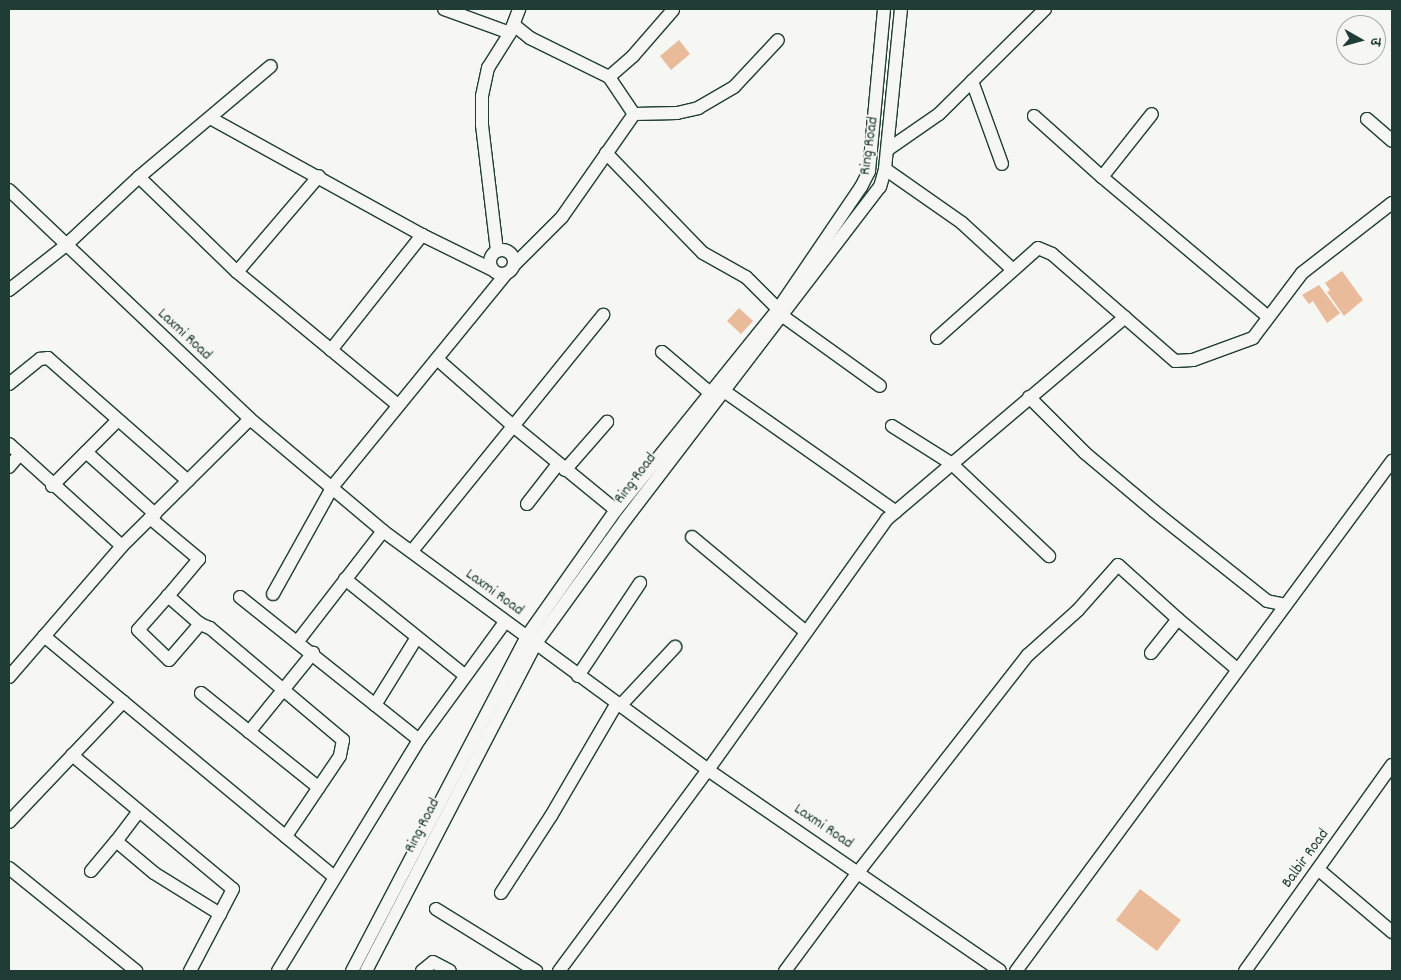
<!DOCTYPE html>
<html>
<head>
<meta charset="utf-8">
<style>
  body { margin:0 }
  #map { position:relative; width:1401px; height:980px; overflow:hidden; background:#f6f6f2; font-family:Dekko,"Playpen Sans Deva",sans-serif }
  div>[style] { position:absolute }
  .building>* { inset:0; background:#eabb9a }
  .roads { filter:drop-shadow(1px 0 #1f3d34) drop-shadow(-1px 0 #1f3d34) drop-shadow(0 1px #1f3d34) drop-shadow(0 -1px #1f3d34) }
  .minor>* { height:12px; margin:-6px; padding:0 6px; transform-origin:6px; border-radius:6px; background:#f6f6f2 }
  .minor>.ring { margin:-6px; padding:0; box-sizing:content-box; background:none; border:12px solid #f6f6f2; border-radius:50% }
  span { translate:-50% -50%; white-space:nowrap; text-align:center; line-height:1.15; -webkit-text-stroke:4px #f6f6f2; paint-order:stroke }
  .street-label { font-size:16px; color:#1f3d34 }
  .frame { position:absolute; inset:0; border:10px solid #1f3d34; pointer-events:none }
  .north { position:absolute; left:1336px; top:15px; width:50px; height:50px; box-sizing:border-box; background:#f6f6f2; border:1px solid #a0aca6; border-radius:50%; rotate:97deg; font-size:14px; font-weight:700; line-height:20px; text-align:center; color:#1f3d34 }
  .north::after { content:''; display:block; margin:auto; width:18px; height:22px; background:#1f3d34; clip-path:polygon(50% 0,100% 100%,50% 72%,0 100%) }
</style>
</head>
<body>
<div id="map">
  <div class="building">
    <i style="clip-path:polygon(679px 40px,690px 54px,671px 70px,660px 56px)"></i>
    <i style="clip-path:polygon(1342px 271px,1363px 300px,1344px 316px,1327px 292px,1330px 290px,1325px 283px)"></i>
    <i style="clip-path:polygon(1319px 285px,1340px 313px,1327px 323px,1313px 301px,1309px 304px,1302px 295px)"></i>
    <i style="clip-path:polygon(739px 308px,753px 321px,741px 334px,727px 321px)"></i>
    <i style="clip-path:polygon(1140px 889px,1181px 920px,1157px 951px,1116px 920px)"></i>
  </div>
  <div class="roads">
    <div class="minor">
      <i style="left:444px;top:9px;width:70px;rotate:20deg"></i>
      <i style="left:514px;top:25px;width:21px;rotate:39deg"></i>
      <i style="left:530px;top:38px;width:88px;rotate:26.3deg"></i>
      <i style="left:609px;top:77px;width:45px;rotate:56deg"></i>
      <i style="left:634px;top:114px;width:43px;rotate:-1.3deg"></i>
      <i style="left:677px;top:113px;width:22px;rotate:-13deg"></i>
      <i style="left:698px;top:108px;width:42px;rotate:-30.3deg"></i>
      <i style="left:734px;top:87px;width:64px;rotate:-46.9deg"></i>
      <i style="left:609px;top:77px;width:32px;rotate:-41deg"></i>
      <i style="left:633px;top:56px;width:61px;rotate:-49deg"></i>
      <i style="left:972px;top:81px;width:88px;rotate:70.1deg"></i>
      <i style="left:1034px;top:116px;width:91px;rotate:41.9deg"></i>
      <i style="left:1102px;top:177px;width:217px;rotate:40.1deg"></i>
      <i style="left:212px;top:119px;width:240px;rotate:28.9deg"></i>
      <i style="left:422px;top:235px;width:77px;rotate:26.2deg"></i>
      <i style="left:1367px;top:119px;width:33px;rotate:41deg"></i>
      <i style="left:887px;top:150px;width:63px;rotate:-34.7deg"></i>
      <i style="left:939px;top:114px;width:149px;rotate:-44.7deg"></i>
      <i style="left:606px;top:153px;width:139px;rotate:45.9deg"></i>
      <i style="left:703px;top:253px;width:49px;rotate:29.2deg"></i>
      <i style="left:746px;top:277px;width:45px;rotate:45deg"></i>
      <i style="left:885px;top:169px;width:94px;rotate:35deg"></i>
      <i style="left:962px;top:223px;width:68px;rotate:42.6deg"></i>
      <i style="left:139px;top:177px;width:136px;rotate:44.1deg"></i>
      <i style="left:237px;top:272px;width:209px;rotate:39.6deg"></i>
      <i style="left:1102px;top:177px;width:80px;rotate:-51.6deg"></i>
      <i style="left:9px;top:190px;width:332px;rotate:43.5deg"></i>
      <i style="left:250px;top:419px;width:174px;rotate:40.1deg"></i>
      <i style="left:383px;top:531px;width:403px;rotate:36.3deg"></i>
      <i style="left:708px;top:770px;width:354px;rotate:34.5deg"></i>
      <i class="ring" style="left:490px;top:250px;width:12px;height:12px"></i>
      <i style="left:497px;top:251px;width:127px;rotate:-96.8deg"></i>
      <i style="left:482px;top:125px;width:29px;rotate:-90deg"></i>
      <i style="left:482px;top:96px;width:29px;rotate:-78deg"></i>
      <i style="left:488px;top:68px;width:41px;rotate:-57.8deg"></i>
      <i style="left:510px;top:33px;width:26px;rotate:-69deg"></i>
      <i style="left:514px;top:265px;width:68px;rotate:-45deg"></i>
      <i style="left:562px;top:217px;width:126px;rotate:-55deg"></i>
      <i style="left:237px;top:272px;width:126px;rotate:-49.5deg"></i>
      <i style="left:9px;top:290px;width:71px;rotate:-38.2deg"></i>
      <i style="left:65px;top:246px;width:101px;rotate:-43deg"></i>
      <i style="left:139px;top:177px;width:172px;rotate:-40.1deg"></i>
      <i style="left:784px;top:317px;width:118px;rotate:35.7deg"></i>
      <i style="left:937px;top:338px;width:135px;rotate:-41.7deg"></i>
      <i style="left:1038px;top:248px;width:15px;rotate:23deg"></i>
      <i style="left:1052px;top:254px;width:163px;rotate:41deg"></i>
      <i style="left:1175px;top:361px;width:18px;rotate:-3deg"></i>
      <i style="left:1193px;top:360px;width:64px;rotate:-20.1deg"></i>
      <i style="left:1253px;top:338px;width:81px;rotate:-53deg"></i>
      <i style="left:1302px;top:273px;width:114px;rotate:-37.9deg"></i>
      <i style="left:331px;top:350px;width:147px;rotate:-51.6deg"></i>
      <i style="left:662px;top:352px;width:62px;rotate:40.4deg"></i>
      <i style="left:437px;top:359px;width:100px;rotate:41.3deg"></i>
      <i style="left:512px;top:425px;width:134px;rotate:39.3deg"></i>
      <i style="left:9px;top:384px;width:40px;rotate:-39deg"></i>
      <i style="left:40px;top:359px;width:8px;rotate:-7deg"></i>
      <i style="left:48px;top:358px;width:186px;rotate:41.3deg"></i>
      <i style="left:724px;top:391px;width:210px;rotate:35.1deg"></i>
      <i style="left:1029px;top:397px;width:79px;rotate:45deg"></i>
      <i style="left:1085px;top:453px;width:90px;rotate:40deg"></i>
      <i style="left:1154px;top:511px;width:144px;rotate:38.5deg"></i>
      <i style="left:1267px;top:601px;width:19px;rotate:12deg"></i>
      <i style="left:892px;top:426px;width:71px;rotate:32.3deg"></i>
      <i style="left:952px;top:464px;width:134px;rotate:43.5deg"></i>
      <i style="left:9px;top:444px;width:152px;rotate:42.1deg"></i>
      <i style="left:86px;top:452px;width:93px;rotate:41.9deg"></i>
      <i style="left:9px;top:467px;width:17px;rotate:-50deg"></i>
      <i style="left:565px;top:470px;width:64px;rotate:-48.8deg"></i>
      <i style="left:52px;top:486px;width:93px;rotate:-45deg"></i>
      <i style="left:527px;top:504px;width:51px;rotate:-52.2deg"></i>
      <i style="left:150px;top:518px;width:64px;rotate:39.9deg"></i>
      <i style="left:199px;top:559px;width:48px;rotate:130deg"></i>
      <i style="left:168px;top:596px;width:45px;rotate:131.4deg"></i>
      <i style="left:138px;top:630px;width:43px;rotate:44.1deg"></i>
      <i style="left:169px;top:660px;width:48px;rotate:-49.3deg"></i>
      <i style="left:200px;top:624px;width:43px;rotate:-138.8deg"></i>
      <i style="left:692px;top:537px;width:148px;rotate:39.8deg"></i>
      <i style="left:412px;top:551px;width:304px;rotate:-51deg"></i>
      <i style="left:345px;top:579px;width:151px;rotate:38.8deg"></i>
      <i style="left:273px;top:594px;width:124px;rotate:-60.9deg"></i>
      <i style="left:333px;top:486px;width:274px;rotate:-50.8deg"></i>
      <i style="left:240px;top:597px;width:229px;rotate:38.6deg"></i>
      <i style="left:200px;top:624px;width:11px;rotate:22deg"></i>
      <i style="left:210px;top:628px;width:174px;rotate:40.1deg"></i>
      <i style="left:343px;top:740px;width:16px;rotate:101deg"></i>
      <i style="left:340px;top:756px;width:97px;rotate:124deg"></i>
      <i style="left:44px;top:636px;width:378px;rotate:39.7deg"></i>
      <i style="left:298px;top:641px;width:139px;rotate:-52.3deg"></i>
      <i style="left:1151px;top:653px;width:43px;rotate:-51.5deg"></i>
      <i style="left:1178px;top:619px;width:77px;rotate:40.3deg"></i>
      <i style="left:578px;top:676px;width:112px;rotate:-56.3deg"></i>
      <i style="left:9px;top:677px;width:173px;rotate:-49.2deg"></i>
      <i style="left:122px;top:546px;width:180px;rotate:-44.8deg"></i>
      <i style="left:201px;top:693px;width:151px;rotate:38.8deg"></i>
      <i style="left:375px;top:705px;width:78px;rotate:-58.2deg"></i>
      <i style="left:620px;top:706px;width:81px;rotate:-47deg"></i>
      <i style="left:249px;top:732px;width:102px;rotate:-51deg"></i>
      <i style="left:72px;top:755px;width:209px;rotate:39.8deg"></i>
      <i style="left:233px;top:889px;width:93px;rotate:117.7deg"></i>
      <i style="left:139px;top:811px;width:38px;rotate:127deg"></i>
      <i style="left:116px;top:841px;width:50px;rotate:40.1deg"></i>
      <i style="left:154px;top:873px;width:78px;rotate:31.8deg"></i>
      <i style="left:9px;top:822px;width:166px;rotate:-46.5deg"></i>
      <i style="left:9px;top:868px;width:164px;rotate:39deg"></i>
      <i style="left:1319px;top:870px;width:96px;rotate:40.3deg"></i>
      <i style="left:91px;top:871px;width:39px;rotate:-50deg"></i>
      <i style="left:501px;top:893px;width:92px;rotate:-57deg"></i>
      <i style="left:551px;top:816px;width:131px;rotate:-59.7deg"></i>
      <i style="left:436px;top:909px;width:118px;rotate:31.8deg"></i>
      <i style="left:278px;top:971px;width:271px;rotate:-58.6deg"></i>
      <i style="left:419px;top:740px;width:146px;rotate:-53.9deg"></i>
      <i style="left:352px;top:971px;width:378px;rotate:-62.4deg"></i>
      <i style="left:527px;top:636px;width:154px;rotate:-54.8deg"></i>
      <i style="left:616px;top:510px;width:258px;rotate:-51.1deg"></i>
      <i style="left:778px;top:309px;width:148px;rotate:-55.8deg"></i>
      <i style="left:861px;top:187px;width:18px;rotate:-63deg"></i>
      <i style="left:869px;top:171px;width:163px;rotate:-84.7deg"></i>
      <i style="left:366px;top:971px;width:369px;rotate:-62.6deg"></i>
      <i style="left:536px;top:643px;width:152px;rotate:-54.1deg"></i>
      <i style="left:625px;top:520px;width:419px;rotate:-52.6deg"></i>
      <i style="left:880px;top:187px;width:19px;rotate:-74deg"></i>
      <i style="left:885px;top:169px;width:161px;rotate:-84.3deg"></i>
      <i style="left:422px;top:971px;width:14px;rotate:-39deg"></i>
      <i style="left:433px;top:962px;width:19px;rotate:28deg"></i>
      <i style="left:559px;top:971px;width:250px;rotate:-53.5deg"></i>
      <i style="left:708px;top:770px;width:308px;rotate:-54.5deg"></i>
      <i style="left:887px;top:519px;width:312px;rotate:-40.3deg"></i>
      <i style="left:785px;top:971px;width:124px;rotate:-53.5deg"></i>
      <i style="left:859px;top:871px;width:274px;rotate:-52deg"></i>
      <i style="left:1028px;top:655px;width:67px;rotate:-42deg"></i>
      <i style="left:1078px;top:610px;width:60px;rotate:-48.4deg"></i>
      <i style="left:1118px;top:565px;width:81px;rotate:42deg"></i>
      <i style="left:1016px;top:971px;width:634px;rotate:-53.6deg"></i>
      <i style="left:1245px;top:971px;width:253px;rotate:-54.5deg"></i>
    </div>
  </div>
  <div class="street-label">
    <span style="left:870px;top:146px;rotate:-82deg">Ring Road</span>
    <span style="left:184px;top:335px;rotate:43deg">Laxmi Road</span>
    <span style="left:636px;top:479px;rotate:-53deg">Ring Road</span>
    <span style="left:494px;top:593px;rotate:36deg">Laxmi Road</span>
    <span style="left:423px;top:826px;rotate:-63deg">Ring Road</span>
    <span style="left:823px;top:827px;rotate:34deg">Laxmi Road</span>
    <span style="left:1306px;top:859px;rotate:-54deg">Balbir Road</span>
  </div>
  <div class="frame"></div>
  <div class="north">उ</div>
</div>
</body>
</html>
